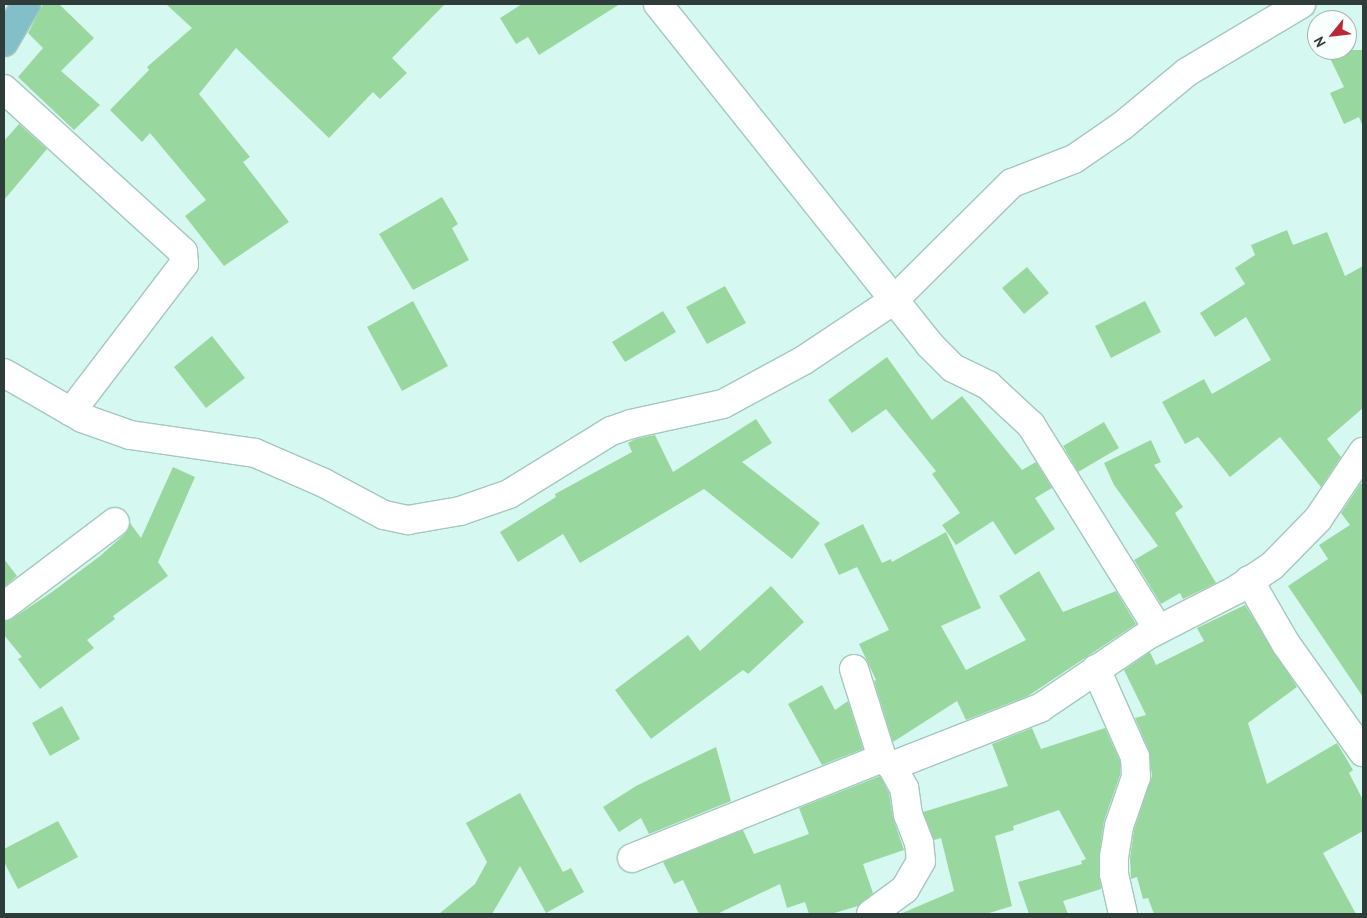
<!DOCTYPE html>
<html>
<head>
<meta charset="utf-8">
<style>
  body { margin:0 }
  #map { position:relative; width:1367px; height:918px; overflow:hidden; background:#d5f9f0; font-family:"PT Sans",sans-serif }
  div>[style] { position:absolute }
  .building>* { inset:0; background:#98d89f }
  .roads { filter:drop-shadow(1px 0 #a5c7bf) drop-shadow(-1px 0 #a5c7bf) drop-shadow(0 1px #a5c7bf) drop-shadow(0 -1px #a5c7bf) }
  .minor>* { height:28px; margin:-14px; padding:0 14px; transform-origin:14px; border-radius:14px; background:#fff }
  .major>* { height:28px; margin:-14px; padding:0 14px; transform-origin:14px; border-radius:14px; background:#83bfc9 }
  span { translate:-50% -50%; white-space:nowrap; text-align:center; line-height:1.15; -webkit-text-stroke:5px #f8fffd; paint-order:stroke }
  .frame { position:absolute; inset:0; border:5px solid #2f3d3a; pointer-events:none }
  .north { position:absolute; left:1307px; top:10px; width:50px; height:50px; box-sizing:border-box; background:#f8fffd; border:1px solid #a8b1af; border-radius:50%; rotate:241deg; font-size:14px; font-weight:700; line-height:20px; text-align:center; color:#2f3d3a }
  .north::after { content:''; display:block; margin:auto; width:18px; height:22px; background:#b92836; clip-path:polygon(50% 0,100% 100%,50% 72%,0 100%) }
</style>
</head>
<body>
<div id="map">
  <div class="building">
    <i style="clip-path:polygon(43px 4px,59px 4px,94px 38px,61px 71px,100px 105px,74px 130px,18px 77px,43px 48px,28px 33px)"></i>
    <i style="clip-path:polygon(166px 4px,445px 4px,392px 58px,407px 73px,380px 99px,373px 92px,329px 138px,236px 48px,199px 94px,250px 157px,243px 162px,289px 222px,224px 266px,185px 216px,206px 200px,150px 133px,142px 142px,110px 110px,149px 70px,147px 67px,192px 28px)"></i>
    <i style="clip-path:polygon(522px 4px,620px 4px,539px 55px,528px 37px,516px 44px,500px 18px)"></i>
    <i style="clip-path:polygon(1326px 50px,1363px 50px,1363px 127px,1359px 117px,1344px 124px,1330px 93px,1344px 87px)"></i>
    <i style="clip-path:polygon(19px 124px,47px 149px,4px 200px,4px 141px)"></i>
    <i style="clip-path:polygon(442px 197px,458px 224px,452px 228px,469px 260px,413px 290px,379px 234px)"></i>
    <i style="clip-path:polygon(1287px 230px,1293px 245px,1327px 232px,1345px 276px,1363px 266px,1363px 408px,1327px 439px,1341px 457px,1321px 487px,1280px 437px,1230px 477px,1198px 437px,1185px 444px,1162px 402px,1204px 379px,1212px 394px,1271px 360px,1246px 317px,1215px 337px,1200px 313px,1245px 284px,1235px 268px,1255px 255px,1251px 245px)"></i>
    <i style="clip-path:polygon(1027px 267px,1049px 293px,1024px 314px,1002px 288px)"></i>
    <i style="clip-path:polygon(725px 286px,746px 323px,707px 344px,686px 307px)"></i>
    <i style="clip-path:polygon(413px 301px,448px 366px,402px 391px,367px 327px)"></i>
    <i style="clip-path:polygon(1145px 301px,1161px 332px,1111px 358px,1095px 326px)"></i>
    <i style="clip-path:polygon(663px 311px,676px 332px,625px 362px,612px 342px)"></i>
    <i style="clip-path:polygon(212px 336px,245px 378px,206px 408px,174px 367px)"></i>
    <i style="clip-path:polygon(887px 357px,932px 420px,962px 396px,1022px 470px,1036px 462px,1052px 488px,1035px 498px,1055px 529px,1015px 555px,993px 521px,956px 545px,942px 525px,960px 513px,932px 474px,936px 471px,886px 409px,852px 433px,828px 400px)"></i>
    <i style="clip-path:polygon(756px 419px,772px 443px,742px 462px,820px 523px,792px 559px,704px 489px,580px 563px,563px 534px,518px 562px,500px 532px,556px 497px,555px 494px,632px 452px,628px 443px,635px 439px,655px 435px,673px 472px)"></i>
    <i style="clip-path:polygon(1104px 422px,1119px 448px,1078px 472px,1063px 446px)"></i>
    <i style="clip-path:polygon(1151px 440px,1161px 462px,1154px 465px,1183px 507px,1175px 513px,1216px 583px,1183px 599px,1180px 593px,1161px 604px,1134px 560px,1158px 546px,1114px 485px,1104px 463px)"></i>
    <i style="clip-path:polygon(173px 467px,195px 477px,158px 562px,168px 576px,113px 616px,115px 619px,87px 640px,94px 648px,40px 689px,18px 659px,22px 657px,4px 635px,4px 621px,13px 618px,52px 592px,100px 556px,125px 534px,130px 523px,141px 538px)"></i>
    <i style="clip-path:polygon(1361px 483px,1363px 485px,1363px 697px,1288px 586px,1328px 559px,1319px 545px,1350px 525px,1341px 513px)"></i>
    <i style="clip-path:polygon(863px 524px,882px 563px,891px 559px,892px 562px,946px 532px,981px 608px,941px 626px,966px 670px,1026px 640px,999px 596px,1039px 571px,1063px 612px,1116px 591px,1136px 624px,1028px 696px,966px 720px,957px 701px,893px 742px,874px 681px,876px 680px,859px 644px,889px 630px,857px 567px,839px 575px,824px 544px)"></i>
    <i style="clip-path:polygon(4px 559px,17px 576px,4px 587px)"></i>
    <i style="clip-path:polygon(771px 586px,804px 622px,748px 674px,743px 670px,651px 739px,615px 690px,688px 635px,700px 651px)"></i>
    <i style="clip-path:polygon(1245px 605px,1297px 687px,1248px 723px,1267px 784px,1337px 743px,1353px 770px,1349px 773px,1363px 800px,1363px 831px,1323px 853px,1356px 914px,1154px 914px,1148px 898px,1143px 899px,1137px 877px,1131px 879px,1130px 858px,1134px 830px,1152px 776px,1149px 751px,1135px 718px,1146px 715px,1124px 670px,1150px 652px,1156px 665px,1204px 641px,1197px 628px)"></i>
    <i style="clip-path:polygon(822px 685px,835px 710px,848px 701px,863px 749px,822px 765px,788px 704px)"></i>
    <i style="clip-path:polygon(62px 706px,80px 739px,50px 756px,32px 723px)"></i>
    <i style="clip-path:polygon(1032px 728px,1041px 749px,1105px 728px,1120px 761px,1120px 775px,1104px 821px,1099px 855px,1101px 889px,1063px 901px,1068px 914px,1029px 914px,1018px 882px,1082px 864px,1081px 861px,1086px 859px,1059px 810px,1013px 826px,1014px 830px,995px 836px,1012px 906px,986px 914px,900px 914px,954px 891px,941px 838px,934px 840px,923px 812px,1008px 786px,992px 744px)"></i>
    <i style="clip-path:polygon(716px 747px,731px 801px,649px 834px,641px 818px,619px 832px,603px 807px,636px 786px)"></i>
    <i style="clip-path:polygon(880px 776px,889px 793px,893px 818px,904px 850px,863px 864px,873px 893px,858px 906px,831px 914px,809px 914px,805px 902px,787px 908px,780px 884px,717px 914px,699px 914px,683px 880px,674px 884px,663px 862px,743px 830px,754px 854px,809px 834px,799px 808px)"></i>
    <i style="clip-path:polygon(520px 793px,563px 872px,571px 868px,584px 892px,546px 913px,520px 866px,492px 914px,439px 914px,475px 884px,487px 862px,466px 823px)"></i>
    <i style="clip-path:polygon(58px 821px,78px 857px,18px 889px,4px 862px,4px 849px)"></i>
  </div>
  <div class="roads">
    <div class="minor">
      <i style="left:658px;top:4px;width:435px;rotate:51.4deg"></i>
      <i style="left:929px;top:344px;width:34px;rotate:45deg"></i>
      <i style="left:953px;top:368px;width:39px;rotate:26deg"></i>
      <i style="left:988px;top:385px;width:59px;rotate:42.9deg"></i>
      <i style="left:1031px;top:425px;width:240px;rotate:58.1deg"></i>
      <i style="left:4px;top:89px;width:242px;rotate:42.3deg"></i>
      <i style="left:183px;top:252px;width:12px;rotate:85deg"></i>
      <i style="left:184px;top:264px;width:186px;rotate:127.4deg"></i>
      <i style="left:4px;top:373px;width:90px;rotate:30deg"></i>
      <i style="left:82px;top:418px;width:51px;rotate:19.5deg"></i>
      <i style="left:130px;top:435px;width:126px;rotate:8.2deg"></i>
      <i style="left:255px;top:453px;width:75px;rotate:23.5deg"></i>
      <i style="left:324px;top:483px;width:68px;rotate:28.1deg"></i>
      <i style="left:384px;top:515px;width:25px;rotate:12deg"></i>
      <i style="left:408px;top:520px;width:53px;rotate:-9.8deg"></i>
      <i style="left:460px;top:511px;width:52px;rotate:-19.1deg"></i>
      <i style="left:509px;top:494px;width:120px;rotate:-31.7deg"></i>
      <i style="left:611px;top:431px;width:21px;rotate:-19deg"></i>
      <i style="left:631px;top:424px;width:94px;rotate:-12.3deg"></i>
      <i style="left:723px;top:404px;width:92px;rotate:-28.5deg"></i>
      <i style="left:804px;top:360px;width:108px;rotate:-33.7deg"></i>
      <i style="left:894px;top:300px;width:166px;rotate:-44.8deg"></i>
      <i style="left:1012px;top:183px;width:66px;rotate:-21.2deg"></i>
      <i style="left:1074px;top:159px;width:58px;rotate:-34.5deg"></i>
      <i style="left:1122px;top:126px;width:85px;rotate:-39.7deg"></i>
      <i style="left:1187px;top:72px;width:133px;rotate:-30.8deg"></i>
      <i style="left:1249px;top:580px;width:74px;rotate:60deg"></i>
      <i style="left:1286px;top:644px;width:133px;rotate:54.5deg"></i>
      <i style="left:4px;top:606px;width:139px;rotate:-37.1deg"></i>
      <i style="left:854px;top:669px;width:93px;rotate:72.5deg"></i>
      <i style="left:882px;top:758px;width:13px;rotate:39deg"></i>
      <i style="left:1096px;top:669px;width:96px;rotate:66.1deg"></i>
      <i style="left:1135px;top:757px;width:20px;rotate:87deg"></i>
      <i style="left:1136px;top:777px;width:52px;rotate:109.1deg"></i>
      <i style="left:1119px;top:826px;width:31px;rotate:99deg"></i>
      <i style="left:1114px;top:857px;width:17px;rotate:90deg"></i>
      <i style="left:1114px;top:874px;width:41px;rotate:77.3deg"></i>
      <i style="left:632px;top:858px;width:269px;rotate:-21.8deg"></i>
      <i style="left:871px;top:914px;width:42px;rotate:-36.3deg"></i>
      <i style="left:905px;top:889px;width:32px;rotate:-60deg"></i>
      <i style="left:921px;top:861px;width:18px;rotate:-96deg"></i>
      <i style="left:919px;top:843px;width:30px;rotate:-111deg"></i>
      <i style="left:908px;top:815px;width:27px;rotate:-98deg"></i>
      <i style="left:904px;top:788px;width:25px;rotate:-119deg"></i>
      <i style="left:892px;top:766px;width:159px;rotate:-21.4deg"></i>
      <i style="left:1040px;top:708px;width:130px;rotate:-34.1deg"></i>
      <i style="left:1148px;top:635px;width:99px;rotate:-27.1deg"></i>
      <i style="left:1236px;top:590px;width:43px;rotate:-33.7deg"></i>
      <i style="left:1272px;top:566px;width:66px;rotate:-45.6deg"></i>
      <i style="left:1318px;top:519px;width:81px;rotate:-56.1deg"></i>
    </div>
    <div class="major">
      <i style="left:4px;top:42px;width:44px;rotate:-59.9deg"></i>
    </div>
  </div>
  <div class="frame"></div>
  <div class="north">N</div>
</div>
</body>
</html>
